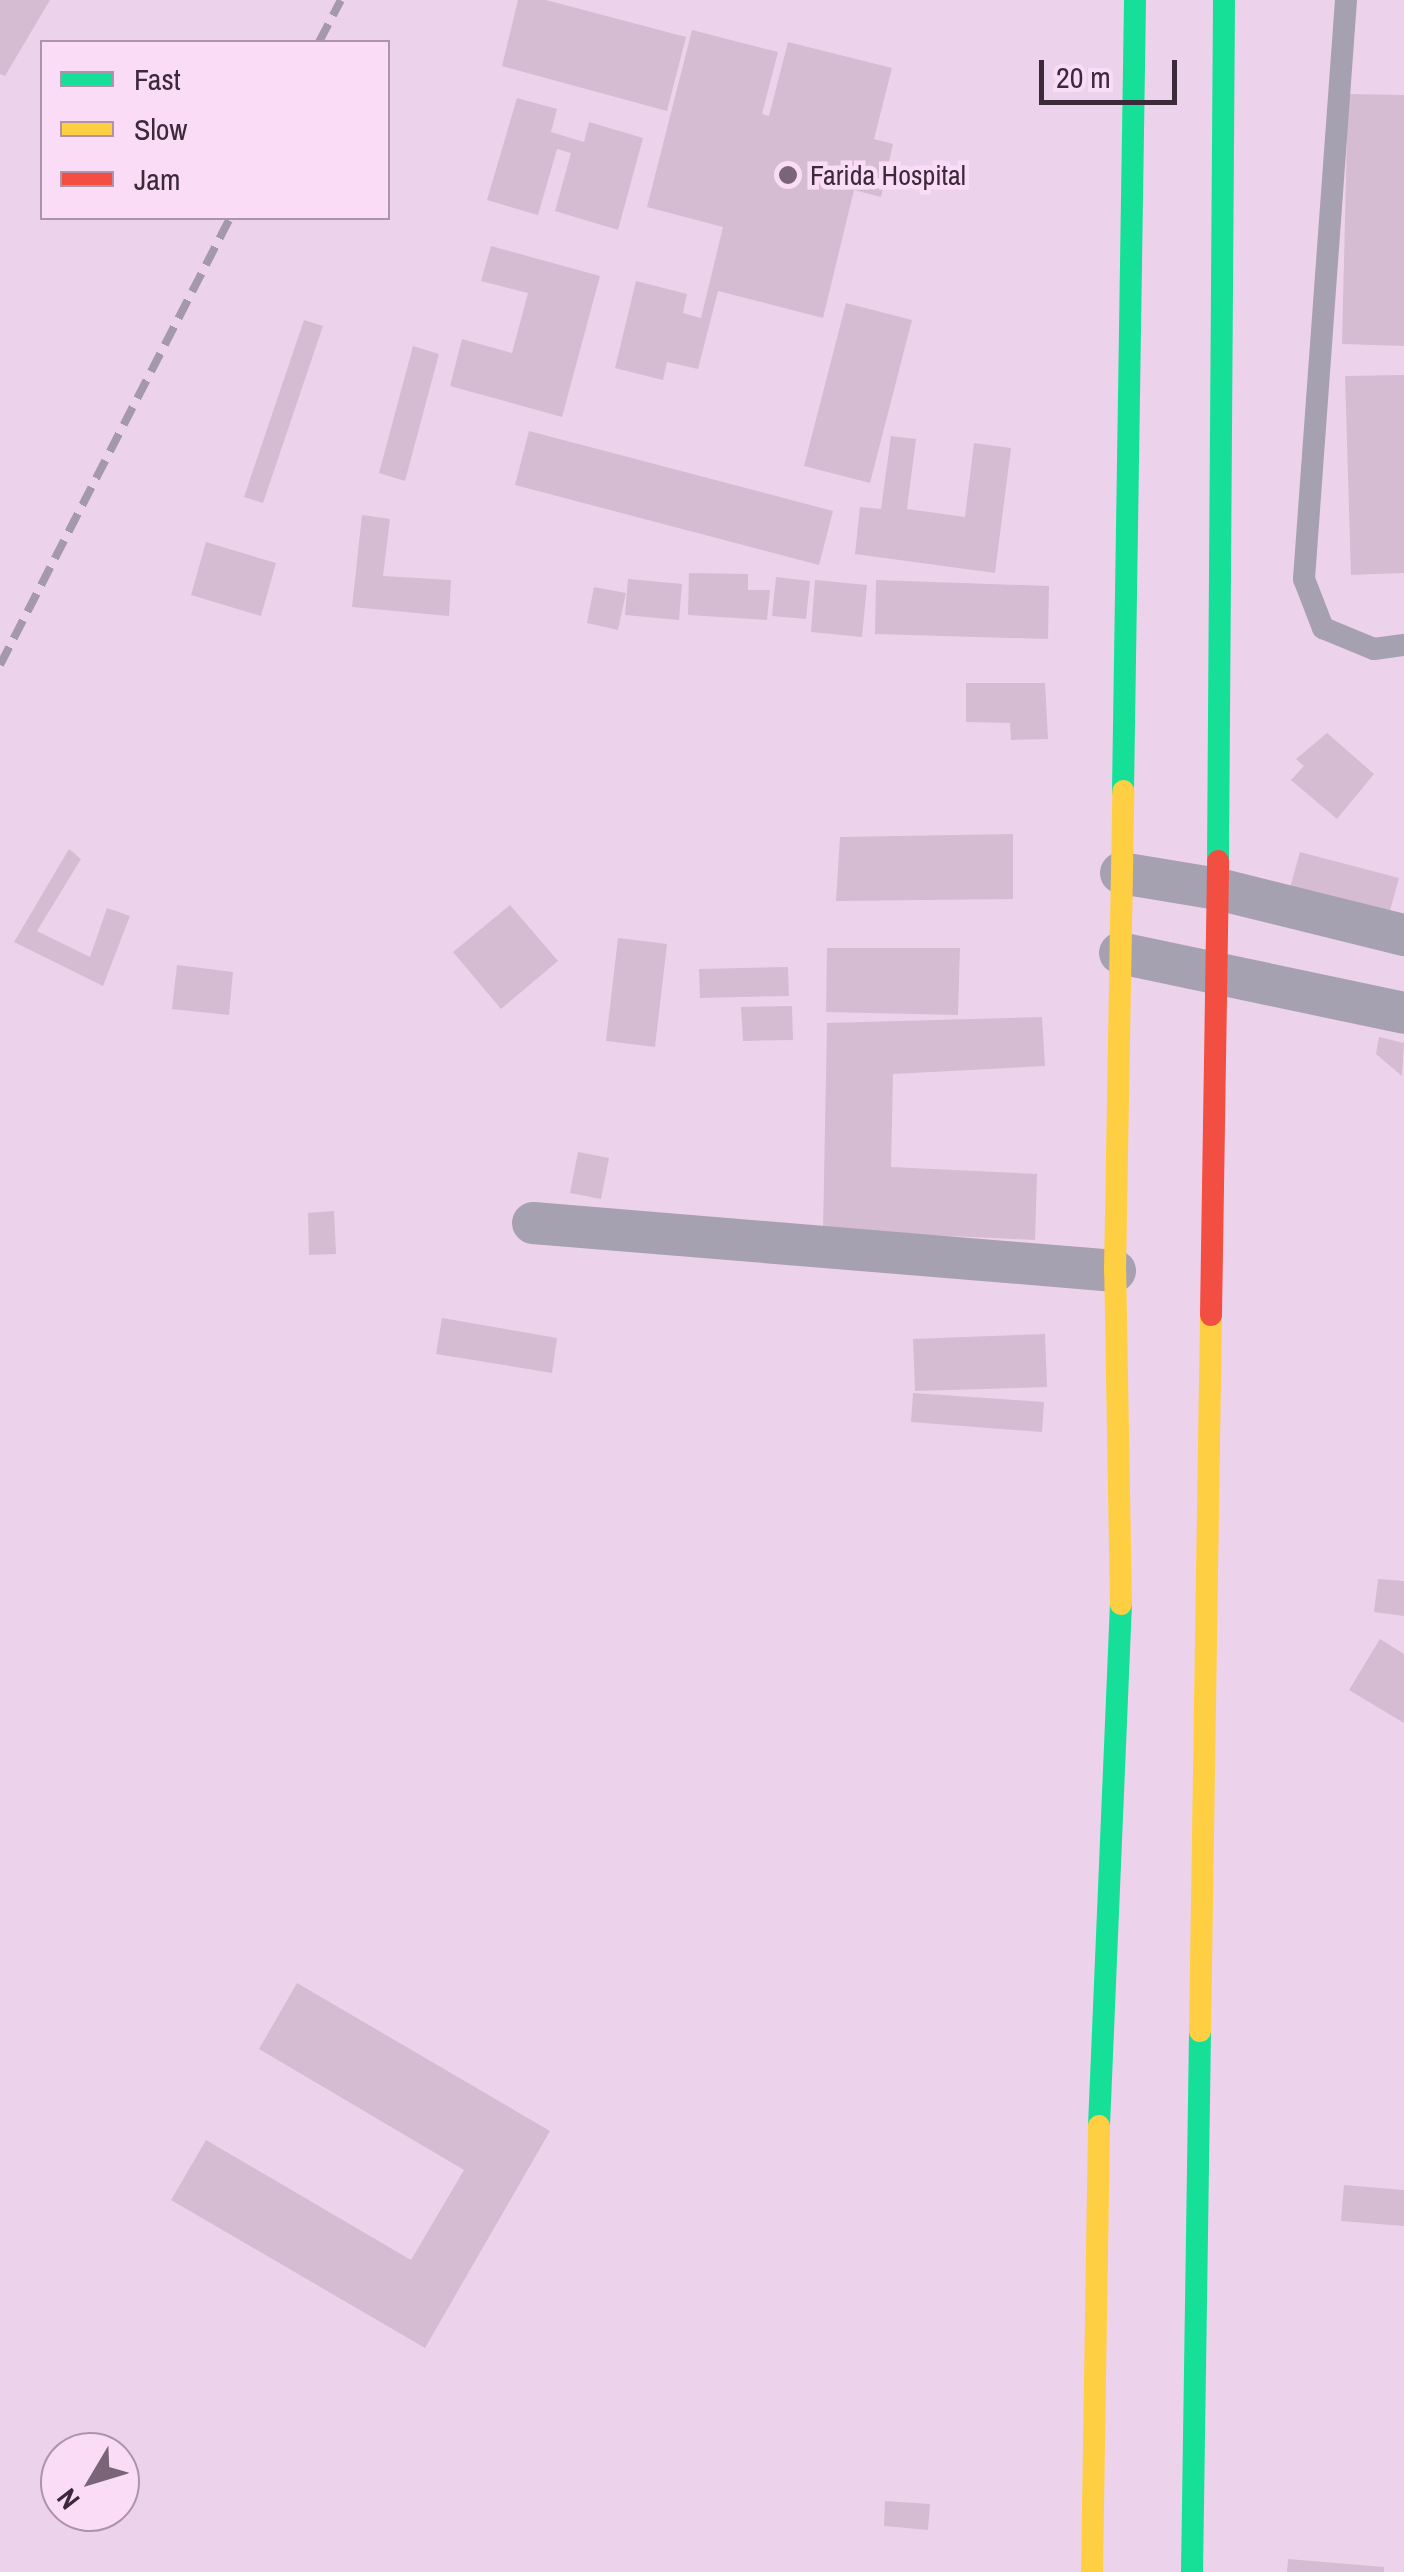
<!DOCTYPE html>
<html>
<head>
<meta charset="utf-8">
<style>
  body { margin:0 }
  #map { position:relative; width:1404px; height:2572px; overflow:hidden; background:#edd2eb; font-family:"Archivo Narrow",sans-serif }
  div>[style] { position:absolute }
  .building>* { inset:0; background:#d5bcd3 }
  .lane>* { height:22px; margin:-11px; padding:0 11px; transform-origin:11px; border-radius:11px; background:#a6a1b0 }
  .street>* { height:42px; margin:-21px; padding:0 21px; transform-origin:21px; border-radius:21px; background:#a6a1b0 }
  .fast>* { height:22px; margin:-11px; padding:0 11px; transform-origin:11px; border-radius:11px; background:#16e098 }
  .slow>* { height:22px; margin:-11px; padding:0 11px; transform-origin:11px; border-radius:11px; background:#ffcf43 }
  .jam>* { height:22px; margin:-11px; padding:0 11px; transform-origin:11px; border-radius:11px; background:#f24e42 }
  .rail>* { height:8px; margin-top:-4px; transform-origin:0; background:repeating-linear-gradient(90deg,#a499aa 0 20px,transparent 0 30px) }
  .dots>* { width:28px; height:28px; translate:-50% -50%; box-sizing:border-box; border:5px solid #fadcf7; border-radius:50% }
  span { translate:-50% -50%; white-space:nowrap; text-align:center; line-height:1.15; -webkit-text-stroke:9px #fadcf7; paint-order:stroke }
  .poi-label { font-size:28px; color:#3c293a }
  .left { translate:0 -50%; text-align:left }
  .legend { position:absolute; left:40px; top:40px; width:350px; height:180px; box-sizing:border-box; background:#fadcf7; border:2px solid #ae94ab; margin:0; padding:12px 18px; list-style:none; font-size:30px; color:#3c293a }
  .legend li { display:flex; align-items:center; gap:20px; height:50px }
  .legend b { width:50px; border:2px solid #ae94ab }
  .north { position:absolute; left:40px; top:2432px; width:100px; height:100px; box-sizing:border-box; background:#fadcf7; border:2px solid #ae94ab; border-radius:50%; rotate:232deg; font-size:28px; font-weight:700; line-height:40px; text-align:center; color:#3c293a }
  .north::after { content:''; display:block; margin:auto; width:35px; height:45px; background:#7a6478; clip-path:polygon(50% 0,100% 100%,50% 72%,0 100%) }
  .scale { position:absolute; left:1039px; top:60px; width:138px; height:45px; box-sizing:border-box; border:5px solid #3c293a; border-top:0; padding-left:12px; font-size:30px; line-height:35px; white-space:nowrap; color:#3c293a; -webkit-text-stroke:8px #fadcf7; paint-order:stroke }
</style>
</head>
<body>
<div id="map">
  <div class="building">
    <i style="clip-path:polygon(0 0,50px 0,5px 76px,0 74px)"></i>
    <i style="clip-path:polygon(518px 0,546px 0,686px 37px,667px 111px,502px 66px)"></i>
    <i style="clip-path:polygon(692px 30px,778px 52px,762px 114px,769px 116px,788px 42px,892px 68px,874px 139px,893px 144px,881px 197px,854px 190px,823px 318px,718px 291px,698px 369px,667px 362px,663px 380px,615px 368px,636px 281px,687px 294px,683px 313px,701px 318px,723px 227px,647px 207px)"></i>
    <i style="clip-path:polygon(1348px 94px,1404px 95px,1404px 346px,1342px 344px)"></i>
    <i style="clip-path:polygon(517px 98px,557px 109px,551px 132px,584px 142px,589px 122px,643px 138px,618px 230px,555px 211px,571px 153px,557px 149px,538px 215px,487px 200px)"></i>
    <i style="clip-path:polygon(491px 246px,600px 276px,562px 417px,450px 386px,462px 339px,512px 353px,528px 293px,481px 281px)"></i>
    <i style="clip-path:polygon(846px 303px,912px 320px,870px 483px,804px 466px)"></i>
    <i style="clip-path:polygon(304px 320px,323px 326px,263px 503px,244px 497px)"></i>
    <i style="clip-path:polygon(413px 346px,439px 354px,405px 481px,379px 473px)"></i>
    <i style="clip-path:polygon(1404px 375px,1404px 573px,1351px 575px,1345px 376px)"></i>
    <i style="clip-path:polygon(529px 431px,833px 511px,819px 565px,515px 485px)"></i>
    <i style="clip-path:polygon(891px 436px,916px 439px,907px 509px,965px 517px,974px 443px,1011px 448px,995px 573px,855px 554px,860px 507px,881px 509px)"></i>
    <i style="clip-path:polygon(362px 515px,390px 519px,383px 576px,451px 580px,449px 616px,352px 607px)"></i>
    <i style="clip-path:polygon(206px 542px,276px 563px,261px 616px,191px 595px)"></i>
    <i style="clip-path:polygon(689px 573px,748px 574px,748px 590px,770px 590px,767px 620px,688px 615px)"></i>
    <i style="clip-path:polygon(776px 577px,810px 581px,806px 619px,772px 616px)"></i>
    <i style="clip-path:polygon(628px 579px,682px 584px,679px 620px,625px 615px)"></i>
    <i style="clip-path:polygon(815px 580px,867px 585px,862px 637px,811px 632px)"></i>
    <i style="clip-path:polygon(876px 580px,1049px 586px,1048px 639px,875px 634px)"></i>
    <i style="clip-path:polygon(594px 587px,626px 593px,618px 630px,587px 623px)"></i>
    <i style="clip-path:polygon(966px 683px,1045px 683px,1048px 739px,1011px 740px,1010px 723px,966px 722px)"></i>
    <i style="clip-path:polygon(1327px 733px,1374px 774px,1337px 819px,1291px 780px,1304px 766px,1296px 759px)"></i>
    <i style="clip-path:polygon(1013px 834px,1013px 899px,836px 901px,840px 837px)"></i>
    <i style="clip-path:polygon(69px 849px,81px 859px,37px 931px,90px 957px,107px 908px,130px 916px,103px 986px,14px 942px)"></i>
    <i style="clip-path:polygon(1300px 852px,1399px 878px,1388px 918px,1289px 891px)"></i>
    <i style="clip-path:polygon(510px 905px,558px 961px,501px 1009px,453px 952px)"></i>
    <i style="clip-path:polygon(618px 938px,667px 944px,655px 1047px,606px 1041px)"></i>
    <i style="clip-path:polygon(827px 948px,960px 948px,958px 1015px,826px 1012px)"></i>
    <i style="clip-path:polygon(177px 965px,233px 972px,229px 1015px,172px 1009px)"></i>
    <i style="clip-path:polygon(788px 967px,789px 996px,700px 998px,699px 969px)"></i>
    <i style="clip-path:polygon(792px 1006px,793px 1040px,743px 1041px,741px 1007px)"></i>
    <i style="clip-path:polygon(1042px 1017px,1045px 1066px,893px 1074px,891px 1167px,1037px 1174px,1035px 1240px,823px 1230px,827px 1023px)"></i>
    <i style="clip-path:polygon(1379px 1037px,1404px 1043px,1402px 1076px,1376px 1054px)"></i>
    <i style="clip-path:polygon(578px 1152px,609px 1158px,601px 1199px,570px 1193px)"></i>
    <i style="clip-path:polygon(334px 1211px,336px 1254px,309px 1255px,308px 1213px)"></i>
    <i style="clip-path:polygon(442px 1318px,557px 1338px,552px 1373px,436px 1354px)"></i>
    <i style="clip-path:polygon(1045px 1334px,1047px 1387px,915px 1391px,913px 1339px)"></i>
    <i style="clip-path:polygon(913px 1393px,1044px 1402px,1042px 1432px,911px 1422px)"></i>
    <i style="clip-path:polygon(1378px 1579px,1404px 1581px,1404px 1616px,1374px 1612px)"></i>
    <i style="clip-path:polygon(1380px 1639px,1404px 1654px,1404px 1723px,1349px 1690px)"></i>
    <i style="clip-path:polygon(297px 1983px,550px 2131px,425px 2348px,171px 2200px,206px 2140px,411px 2260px,464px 2170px,259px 2049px)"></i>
    <i style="clip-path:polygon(1344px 2185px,1404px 2190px,1404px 2226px,1341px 2221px)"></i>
    <i style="clip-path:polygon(885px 2501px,930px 2504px,928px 2530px,884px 2526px)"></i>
    <i style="clip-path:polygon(1288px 2559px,1384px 2567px,1384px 2572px,1287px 2572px)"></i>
  </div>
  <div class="lane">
    <i style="left:1346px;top:0;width:581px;rotate:94.15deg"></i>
    <i style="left:1304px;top:579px;width:53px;rotate:68.8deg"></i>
    <i style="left:1323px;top:628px;width:55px;rotate:22.4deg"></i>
    <i style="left:1374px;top:649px;width:30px;rotate:-8deg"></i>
  </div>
  <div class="street">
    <i style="left:1121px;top:873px;width:98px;rotate:9.4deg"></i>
    <i style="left:1218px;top:889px;width:192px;rotate:13.9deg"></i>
    <i style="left:1120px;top:953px;width:290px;rotate:11.9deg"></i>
    <i style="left:533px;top:1223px;width:584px;rotate:4.71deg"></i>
  </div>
  <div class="fast">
    <i style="left:1123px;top:791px;width:791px;rotate:-89.13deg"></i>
    <i style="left:1218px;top:861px;width:861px;rotate:-89.6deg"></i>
    <i style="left:1099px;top:2126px;width:522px;rotate:-87.59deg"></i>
    <i style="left:1192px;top:2572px;width:541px;rotate:-89.15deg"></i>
  </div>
  <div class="slow">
    <i style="left:1121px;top:1604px;width:333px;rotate:-91deg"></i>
    <i style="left:1115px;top:1271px;width:480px;rotate:-89deg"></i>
    <i style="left:1200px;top:2031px;width:716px;rotate:-89.12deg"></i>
    <i style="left:1092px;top:2572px;width:446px;rotate:-89.1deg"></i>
  </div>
  <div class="jam">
    <i style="left:1211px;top:1315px;width:454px;rotate:-89.1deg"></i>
  </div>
  <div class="rail">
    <i style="left:319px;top:42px;width:47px;rotate:-62.4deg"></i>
    <i style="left:0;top:665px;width:503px;rotate:-62.77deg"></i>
  </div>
  <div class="dots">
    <i style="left:788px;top:175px;background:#7a6478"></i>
  </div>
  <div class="poi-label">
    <span class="left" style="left:810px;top:175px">Farida Hospital</span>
  </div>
  <ul class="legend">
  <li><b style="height:12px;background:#16e098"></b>Fast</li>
  <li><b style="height:12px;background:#ffcf43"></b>Slow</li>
  <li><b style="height:12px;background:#f24e42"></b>Jam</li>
  </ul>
  <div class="north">N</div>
  <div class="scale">20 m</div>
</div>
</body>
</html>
